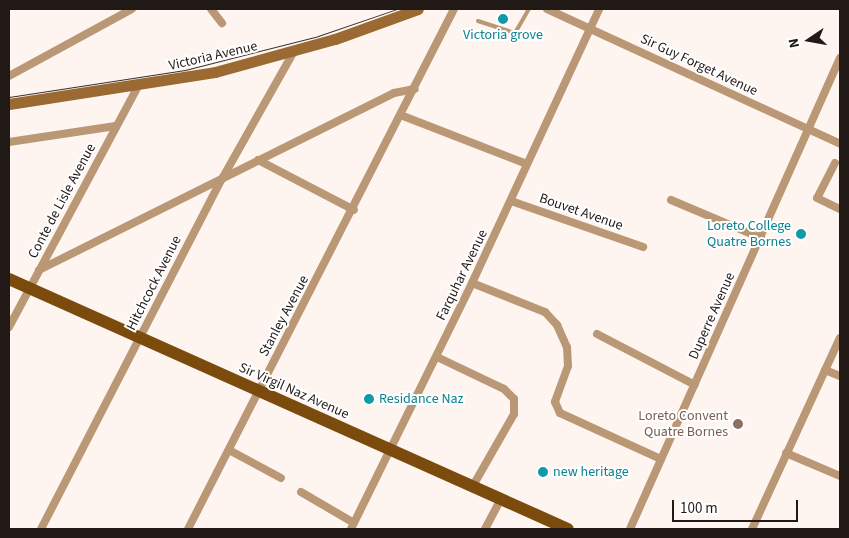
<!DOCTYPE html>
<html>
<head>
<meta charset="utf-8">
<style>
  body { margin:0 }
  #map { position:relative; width:849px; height:538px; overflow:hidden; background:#fef4f0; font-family:"Source Sans 3",sans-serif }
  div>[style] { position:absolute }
  .service>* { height:4px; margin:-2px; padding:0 2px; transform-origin:2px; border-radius:2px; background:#ba9775 }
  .minor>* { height:8px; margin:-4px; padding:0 4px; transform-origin:4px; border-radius:4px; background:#ba9775 }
  .secondary>* { height:11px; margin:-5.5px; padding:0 5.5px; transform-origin:5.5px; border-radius:5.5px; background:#9b6932 }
  .primary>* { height:12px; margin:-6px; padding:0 6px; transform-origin:6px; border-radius:6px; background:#7b4b0e }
  .tram>* { height:1px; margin:-0.5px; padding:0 0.5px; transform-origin:0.5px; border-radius:0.5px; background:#39302d }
  .dots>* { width:14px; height:14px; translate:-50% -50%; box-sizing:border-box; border:2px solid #fff; border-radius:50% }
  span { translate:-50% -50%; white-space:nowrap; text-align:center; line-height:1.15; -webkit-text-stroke:4px #fff; paint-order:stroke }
  .culture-label { font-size:14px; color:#0d838f }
  .right { translate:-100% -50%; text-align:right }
  .left { translate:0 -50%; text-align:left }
  .street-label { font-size:14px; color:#211916 }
  .education-label { font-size:14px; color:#785e54 }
  .frame { position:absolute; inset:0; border:10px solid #211916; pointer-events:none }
  .north { position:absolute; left:784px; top:15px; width:50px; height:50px; -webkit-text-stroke:4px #fff; paint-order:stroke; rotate:258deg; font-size:14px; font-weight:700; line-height:20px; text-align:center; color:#211916 }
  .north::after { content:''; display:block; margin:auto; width:18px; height:22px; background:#211916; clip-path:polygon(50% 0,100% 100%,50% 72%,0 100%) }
  .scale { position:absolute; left:672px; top:500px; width:126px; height:22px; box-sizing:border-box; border:2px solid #211916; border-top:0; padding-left:6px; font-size:15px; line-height:18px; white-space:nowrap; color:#211916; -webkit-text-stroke:4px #fff; paint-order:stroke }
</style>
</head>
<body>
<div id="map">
  <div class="service">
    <i style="left:478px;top:21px;width:39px;rotate:18deg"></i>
    <i style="left:515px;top:33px;width:28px;rotate:-60deg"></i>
  </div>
  <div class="minor">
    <i style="left:211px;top:9px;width:18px;rotate:52deg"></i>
    <i style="left:547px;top:9px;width:323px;rotate:24.7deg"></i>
    <i style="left:9px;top:76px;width:140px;rotate:-28.6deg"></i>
    <i style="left:403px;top:116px;width:133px;rotate:21.2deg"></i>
    <i style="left:9px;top:142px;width:108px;rotate:-8.5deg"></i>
    <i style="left:258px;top:160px;width:108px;rotate:27.5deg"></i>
    <i style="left:835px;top:163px;width:39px;rotate:117deg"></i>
    <i style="left:817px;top:198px;width:25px;rotate:26deg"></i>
    <i style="left:671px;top:200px;width:98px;rotate:22.9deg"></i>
    <i style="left:511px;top:201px;width:140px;rotate:19.2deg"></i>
    <i style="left:39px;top:270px;width:397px;rotate:-26.5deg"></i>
    <i style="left:394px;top:93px;width:21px;rotate:-11deg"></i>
    <i style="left:472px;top:283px;width:79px;rotate:21.7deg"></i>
    <i style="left:545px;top:312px;width:18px;rotate:47deg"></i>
    <i style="left:557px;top:325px;width:24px;rotate:66deg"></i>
    <i style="left:567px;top:347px;width:19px;rotate:87deg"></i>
    <i style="left:568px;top:366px;width:38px;rotate:110deg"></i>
    <i style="left:555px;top:402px;width:12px;rotate:66deg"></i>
    <i style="left:560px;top:413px;width:111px;rotate:24.5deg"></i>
    <i style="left:9px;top:327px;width:271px;rotate:-61.8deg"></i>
    <i style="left:597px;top:334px;width:110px;rotate:27.5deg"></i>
    <i style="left:437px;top:357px;width:74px;rotate:25.5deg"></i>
    <i style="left:504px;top:389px;width:14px;rotate:45deg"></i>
    <i style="left:514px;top:399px;width:15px;rotate:90deg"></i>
    <i style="left:514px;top:414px;width:83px;rotate:119.7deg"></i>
    <i style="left:825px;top:370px;width:16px;rotate:22deg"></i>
    <i style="left:229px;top:450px;width:59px;rotate:28.3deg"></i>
    <i style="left:786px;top:453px;width:59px;rotate:23.1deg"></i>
    <i style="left:301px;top:492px;width:61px;rotate:30.3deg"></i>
    <i style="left:41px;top:529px;width:394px;rotate:-62.7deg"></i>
    <i style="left:222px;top:179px;width:147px;rotate:-60.6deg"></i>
    <i style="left:188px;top:529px;width:584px;rotate:-62.91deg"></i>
    <i style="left:351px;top:529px;width:274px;rotate:-63.8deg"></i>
    <i style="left:472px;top:283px;width:302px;rotate:-65.1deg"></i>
    <i style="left:485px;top:529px;width:34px;rotate:-62deg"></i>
    <i style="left:630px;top:529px;width:516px;rotate:-65.97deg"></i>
    <i style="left:752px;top:529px;width:210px;rotate:-65.3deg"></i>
  </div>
  <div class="secondary">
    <i style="left:9px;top:104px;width:208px;rotate:-8.8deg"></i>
    <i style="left:215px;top:72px;width:124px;rotate:-15.4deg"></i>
    <i style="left:335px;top:39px;width:88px;rotate:-19.9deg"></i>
  </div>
  <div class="primary">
    <i style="left:9px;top:279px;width:612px;rotate:24.1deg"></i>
  </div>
  <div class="tram">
    <i style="left:9px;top:97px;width:178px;rotate:-8.7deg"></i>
    <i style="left:185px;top:70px;width:137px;rotate:-14.3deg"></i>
    <i style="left:318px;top:36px;width:83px;rotate:-18.9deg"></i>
  </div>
  <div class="dots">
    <i style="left:503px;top:19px;background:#0f9aa8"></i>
    <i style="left:801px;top:234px;background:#0f9aa8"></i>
    <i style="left:369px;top:399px;background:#0f9aa8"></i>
    <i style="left:738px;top:424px;background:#8d6e63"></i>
    <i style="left:543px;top:472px;background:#0f9aa8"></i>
  </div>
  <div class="culture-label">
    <span style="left:503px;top:35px">Victoria grove</span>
    <span class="right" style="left:791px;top:234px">Loreto College<br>Quatre Bornes</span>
    <span class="left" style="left:379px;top:399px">Residance Naz</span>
    <span class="left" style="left:553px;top:472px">new heritage</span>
  </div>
  <div class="street-label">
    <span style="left:213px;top:56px;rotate:-13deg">Victoria Avenue</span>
    <span style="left:699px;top:65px;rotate:25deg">Sir Guy Forget Avenue</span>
    <span style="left:62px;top:201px;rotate:-62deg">Conte de Lisle Avenue</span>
    <span style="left:581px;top:212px;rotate:19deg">Bouvet Avenue</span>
    <span style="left:462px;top:275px;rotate:-64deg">Farquhar Avenue</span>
    <span style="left:154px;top:283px;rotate:-63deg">Hitchcock Avenue</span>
    <span style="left:284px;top:316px;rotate:-62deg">Stanley Avenue</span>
    <span style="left:712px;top:316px;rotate:-66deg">Duperre Avenue</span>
    <span style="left:294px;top:391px;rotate:24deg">Sir Virgil Naz Avenue</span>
  </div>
  <div class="education-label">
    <span class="right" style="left:728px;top:424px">Loreto Convent<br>Quatre Bornes</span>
  </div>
  <div class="frame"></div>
  <div class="north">N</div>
  <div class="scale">100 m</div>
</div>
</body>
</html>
